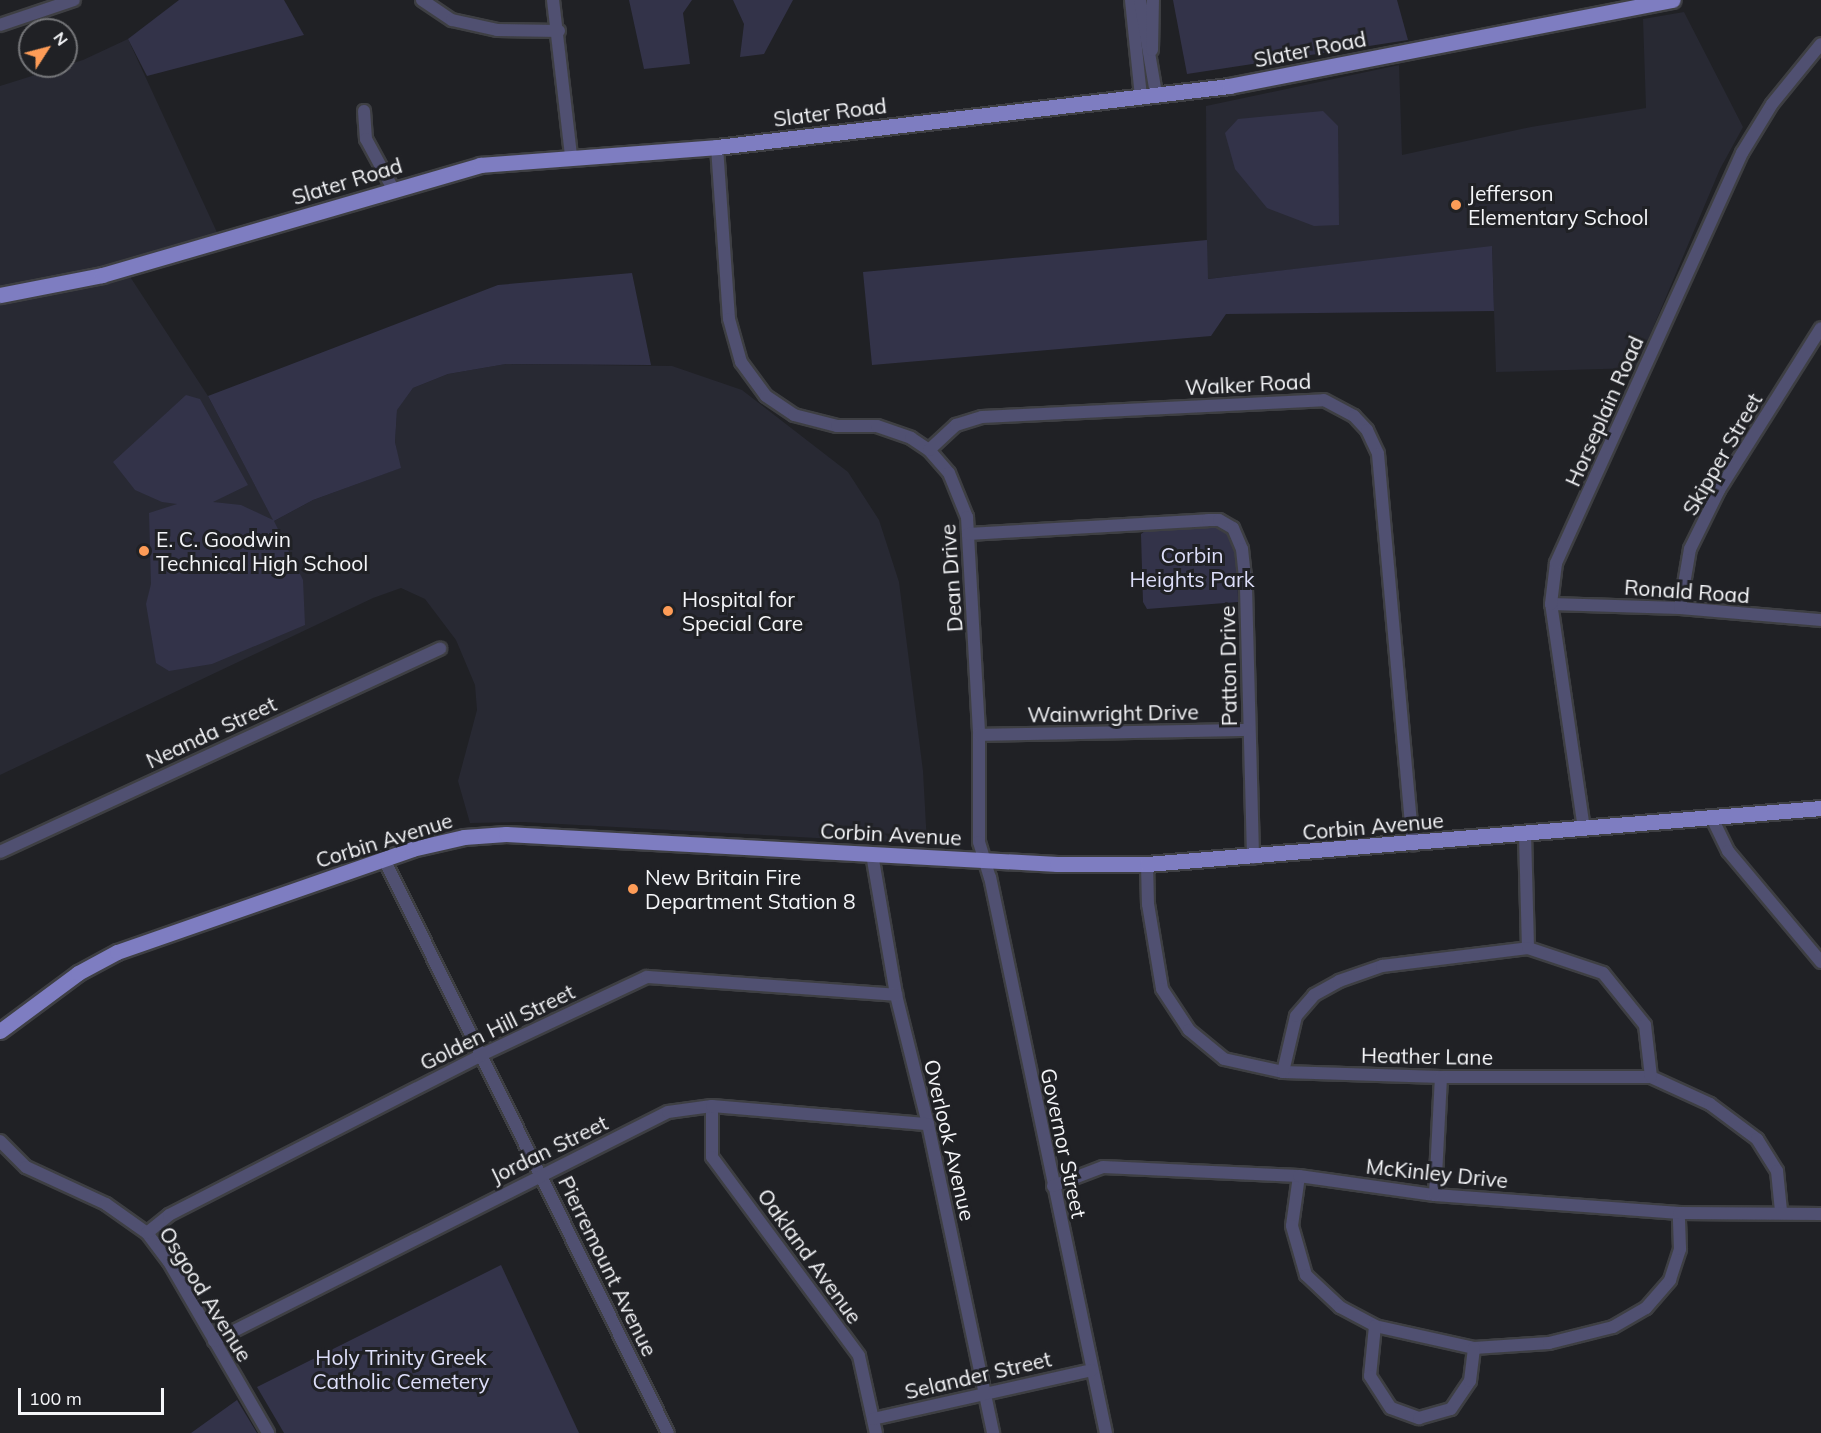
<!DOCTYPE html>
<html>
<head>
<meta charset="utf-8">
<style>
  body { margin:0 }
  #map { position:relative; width:1821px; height:1433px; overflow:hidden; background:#202125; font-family:Mulish,sans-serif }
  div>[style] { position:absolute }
  .built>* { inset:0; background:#282933 }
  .green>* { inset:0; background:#333349 }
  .roads { filter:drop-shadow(2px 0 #3e3f43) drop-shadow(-2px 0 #3e3f43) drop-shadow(0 2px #3e3f43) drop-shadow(0 -2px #3e3f43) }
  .minor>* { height:12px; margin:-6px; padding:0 6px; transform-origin:6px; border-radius:6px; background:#505071 }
  .major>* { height:15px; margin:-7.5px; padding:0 7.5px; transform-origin:7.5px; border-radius:7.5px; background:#7e7dc1 }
  .dots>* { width:16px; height:16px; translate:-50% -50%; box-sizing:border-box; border:3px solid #202125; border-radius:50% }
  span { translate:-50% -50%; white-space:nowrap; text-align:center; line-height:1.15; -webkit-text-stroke:6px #202125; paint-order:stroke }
  .street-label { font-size:21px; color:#f4f5f8 }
  .poi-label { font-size:21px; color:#f4f5f8 }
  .left { translate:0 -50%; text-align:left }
  .park-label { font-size:21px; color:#dddef9 }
  .north { position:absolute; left:18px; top:18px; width:60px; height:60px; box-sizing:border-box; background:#202125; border:2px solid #757679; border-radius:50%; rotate:54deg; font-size:16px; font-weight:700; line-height:24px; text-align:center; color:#f4f5f8 }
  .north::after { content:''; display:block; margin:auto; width:21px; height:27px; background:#fe9c57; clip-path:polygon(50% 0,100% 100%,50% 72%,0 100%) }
  .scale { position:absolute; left:18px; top:1388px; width:146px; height:27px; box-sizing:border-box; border:3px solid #f4f5f8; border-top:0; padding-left:8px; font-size:18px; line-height:21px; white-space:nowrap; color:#f4f5f8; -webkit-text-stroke:4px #202125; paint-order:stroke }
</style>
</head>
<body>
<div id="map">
  <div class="built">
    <i style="clip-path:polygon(1684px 12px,1743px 127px,1720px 169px,1636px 368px,1496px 372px,1492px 247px,1207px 279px,1206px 106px,1399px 65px,1402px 155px,1531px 127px,1646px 108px,1643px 19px)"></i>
    <i style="clip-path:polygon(128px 39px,221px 241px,125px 269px,208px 396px,274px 521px,313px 500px,400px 468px,395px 442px,397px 409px,413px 388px,448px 374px,506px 364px,672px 366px,742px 390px,848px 472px,879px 520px,899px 582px,923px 771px,927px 844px,523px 822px,470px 823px,458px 781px,477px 710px,475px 685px,456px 640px,425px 599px,401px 588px,373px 598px,0 775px,0 86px,83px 60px)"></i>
  </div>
  <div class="green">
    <i style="clip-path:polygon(179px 0,284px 0,304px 35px,147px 76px,128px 39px)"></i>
    <i style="clip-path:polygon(629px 0,692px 0,683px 13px,690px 64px,644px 69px)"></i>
    <i style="clip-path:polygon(733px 0,793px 0,764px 54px,740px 57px,744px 24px)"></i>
    <i style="clip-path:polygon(1173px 0,1397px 0,1408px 40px,1187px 74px)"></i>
    <i style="clip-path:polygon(1323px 111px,1338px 126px,1339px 225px,1314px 226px,1267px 208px,1235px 169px,1225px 133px,1238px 119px)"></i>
    <i style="clip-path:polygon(1207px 240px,1208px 279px,1492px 246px,1494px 311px,1226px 314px,1211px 336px,872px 365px,863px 272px)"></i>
    <i style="clip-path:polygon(632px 273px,651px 365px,506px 364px,448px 374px,413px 388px,397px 410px,395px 442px,401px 468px,313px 500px,274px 521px,303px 580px,305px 625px,212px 664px,169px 671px,156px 663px,146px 604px,151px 584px,149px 513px,177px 504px,162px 502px,135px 490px,113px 462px,186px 395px,200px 399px,248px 485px,213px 502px,241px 505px,273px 520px,208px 396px,498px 285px)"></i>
    <i style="clip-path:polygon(1211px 526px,1228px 531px,1237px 547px,1238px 602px,1147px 609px,1143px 602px,1141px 534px,1148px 529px)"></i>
    <i style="clip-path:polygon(501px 1265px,579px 1433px,284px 1433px,257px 1387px)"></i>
    <i style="clip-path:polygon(237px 1400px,257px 1433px,191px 1433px)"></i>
  </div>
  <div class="roads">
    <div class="minor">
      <i style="left:422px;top:0;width:36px;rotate:34deg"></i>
      <i style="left:452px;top:20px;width:46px;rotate:12.5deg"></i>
      <i style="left:497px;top:30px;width:62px;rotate:0.9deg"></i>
      <i style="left:553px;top:0;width:157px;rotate:83.4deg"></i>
      <i style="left:1131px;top:0;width:97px;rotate:84.1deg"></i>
      <i style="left:1140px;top:0;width:95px;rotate:80.3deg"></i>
      <i style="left:0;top:25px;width:78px;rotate:-18.7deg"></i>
      <i style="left:1152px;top:50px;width:50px;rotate:-88.9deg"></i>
      <i style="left:364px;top:111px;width:28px;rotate:86deg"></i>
      <i style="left:366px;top:139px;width:57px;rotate:61.6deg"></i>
      <i style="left:717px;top:147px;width:172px;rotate:86deg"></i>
      <i style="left:729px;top:319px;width:45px;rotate:74.4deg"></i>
      <i style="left:741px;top:362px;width:42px;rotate:53.7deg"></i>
      <i style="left:766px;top:396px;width:34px;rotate:34deg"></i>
      <i style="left:794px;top:415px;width:44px;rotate:14.3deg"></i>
      <i style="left:837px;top:426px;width:40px"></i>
      <i style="left:877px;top:426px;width:36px;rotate:19deg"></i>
      <i style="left:911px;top:438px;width:22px;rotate:34deg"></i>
      <i style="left:929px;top:450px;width:30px;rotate:49deg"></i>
      <i style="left:949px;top:473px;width:48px;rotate:67.8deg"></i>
      <i style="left:967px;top:517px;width:218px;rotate:86.8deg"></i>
      <i style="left:979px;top:735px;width:107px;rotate:90deg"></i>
      <i style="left:979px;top:842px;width:37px;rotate:73deg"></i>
      <i style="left:990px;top:877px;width:568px;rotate:78.22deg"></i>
      <i style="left:929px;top:450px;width:37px;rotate:-43deg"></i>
      <i style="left:956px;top:425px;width:27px;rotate:-17deg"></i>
      <i style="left:982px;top:417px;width:342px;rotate:-2.8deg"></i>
      <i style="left:1324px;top:400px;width:34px;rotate:28deg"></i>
      <i style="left:1354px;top:416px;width:19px;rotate:47deg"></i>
      <i style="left:1367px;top:430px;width:26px;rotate:65deg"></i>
      <i style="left:1378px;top:454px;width:392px;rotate:84.9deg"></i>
      <i style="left:968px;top:534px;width:240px;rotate:-3.3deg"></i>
      <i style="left:1208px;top:520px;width:11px"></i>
      <i style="left:1219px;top:520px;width:16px;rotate:30deg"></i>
      <i style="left:1233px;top:528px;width:23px;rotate:67deg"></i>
      <i style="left:1242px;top:549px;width:39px;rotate:84deg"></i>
      <i style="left:1246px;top:588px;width:270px;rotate:88.5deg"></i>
      <i style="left:1551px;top:604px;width:129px;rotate:1.8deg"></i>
      <i style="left:1680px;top:608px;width:142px;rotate:4.9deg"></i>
      <i style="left:1680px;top:608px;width:60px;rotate:-80.4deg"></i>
      <i style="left:1690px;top:549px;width:66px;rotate:-63.8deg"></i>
      <i style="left:1719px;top:490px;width:191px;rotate:-57.8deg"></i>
      <i style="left:979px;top:735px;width:270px;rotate:-1.1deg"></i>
      <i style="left:1712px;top:818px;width:37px;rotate:64deg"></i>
      <i style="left:1728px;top:851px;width:145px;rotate:50deg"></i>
      <i style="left:1584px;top:829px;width:227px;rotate:-98.3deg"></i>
      <i style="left:1551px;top:604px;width:41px;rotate:-83deg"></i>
      <i style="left:1556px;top:563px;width:450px;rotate:-65.6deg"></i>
      <i style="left:1742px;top:153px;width:57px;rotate:-58.5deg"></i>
      <i style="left:1772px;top:104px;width:77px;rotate:-50.8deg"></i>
      <i style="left:1525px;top:834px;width:114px;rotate:88.5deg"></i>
      <i style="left:0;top:852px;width:485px;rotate:-24.8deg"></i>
      <i style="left:872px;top:854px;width:143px;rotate:80.3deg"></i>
      <i style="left:896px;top:995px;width:133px;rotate:76.1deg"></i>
      <i style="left:928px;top:1124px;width:316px;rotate:78.1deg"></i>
      <i style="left:384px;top:859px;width:640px;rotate:63.68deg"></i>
      <i style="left:1147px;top:864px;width:40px;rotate:88.6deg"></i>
      <i style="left:1148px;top:904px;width:86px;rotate:80.6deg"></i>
      <i style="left:1162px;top:989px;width:49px;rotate:56.6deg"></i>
      <i style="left:1189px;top:1030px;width:45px;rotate:39.6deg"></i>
      <i style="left:1224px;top:1059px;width:60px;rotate:12.4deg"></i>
      <i style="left:1283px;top:1072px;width:158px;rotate:1.8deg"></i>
      <i style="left:1441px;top:1077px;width:210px"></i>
      <i style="left:1651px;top:1077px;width:65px;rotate:24.6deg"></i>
      <i style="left:1710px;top:1104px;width:59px;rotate:36.7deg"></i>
      <i style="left:1757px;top:1139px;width:38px;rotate:58deg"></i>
      <i style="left:1777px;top:1171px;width:40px;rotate:84.3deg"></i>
      <i style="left:1283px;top:1072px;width:57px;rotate:-76.9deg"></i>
      <i style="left:1296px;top:1016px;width:28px;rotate:-49deg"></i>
      <i style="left:1314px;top:995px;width:29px;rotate:-29deg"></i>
      <i style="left:1339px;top:981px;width:46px;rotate:-19.2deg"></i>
      <i style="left:1382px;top:966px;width:147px;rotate:-7deg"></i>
      <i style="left:1528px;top:948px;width:79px;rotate:18.4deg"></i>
      <i style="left:1603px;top:973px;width:67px;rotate:51.1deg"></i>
      <i style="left:1645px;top:1025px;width:52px;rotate:83.4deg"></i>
      <i style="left:712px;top:1106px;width:51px;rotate:90deg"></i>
      <i style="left:712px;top:1157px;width:247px;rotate:53.5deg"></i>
      <i style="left:859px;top:1356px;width:79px;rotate:77.6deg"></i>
      <i style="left:0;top:1141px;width:37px;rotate:45deg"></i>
      <i style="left:26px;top:1167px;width:88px;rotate:24.8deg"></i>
      <i style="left:106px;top:1204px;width:50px;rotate:35.3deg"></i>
      <i style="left:147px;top:1233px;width:36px;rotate:53deg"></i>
      <i style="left:169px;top:1262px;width:198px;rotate:59.9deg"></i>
      <i style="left:1299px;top:1176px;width:50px;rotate:98deg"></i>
      <i style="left:1292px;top:1226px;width:51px;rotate:74.1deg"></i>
      <i style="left:1306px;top:1275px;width:47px;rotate:43.3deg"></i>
      <i style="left:1340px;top:1307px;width:40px;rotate:28deg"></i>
      <i style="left:1375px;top:1326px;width:101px;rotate:12.5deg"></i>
      <i style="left:1474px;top:1348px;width:75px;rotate:-3.8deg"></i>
      <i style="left:1549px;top:1343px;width:66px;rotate:-14deg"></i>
      <i style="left:1613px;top:1327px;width:38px;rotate:-30deg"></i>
      <i style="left:1646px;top:1308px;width:37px;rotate:-49deg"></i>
      <i style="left:1670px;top:1280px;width:33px;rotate:-72deg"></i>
      <i style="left:1680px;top:1249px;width:36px;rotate:-92deg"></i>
      <i style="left:1053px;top:1186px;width:53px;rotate:-20.8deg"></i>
      <i style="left:1103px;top:1167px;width:196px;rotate:2.6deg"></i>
      <i style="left:1299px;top:1176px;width:137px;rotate:8deg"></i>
      <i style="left:1435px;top:1195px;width:245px;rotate:4.2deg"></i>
      <i style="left:1679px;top:1213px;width:142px;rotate:0.4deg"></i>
      <i style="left:1435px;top:1195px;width:118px;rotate:-87.1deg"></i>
      <i style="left:147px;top:1233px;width:28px;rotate:-39deg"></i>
      <i style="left:169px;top:1215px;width:351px;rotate:-27.1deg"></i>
      <i style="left:481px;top:1055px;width:183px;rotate:-25.2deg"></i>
      <i style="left:647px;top:977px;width:250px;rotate:4.1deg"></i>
      <i style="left:1375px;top:1326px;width:50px;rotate:95.7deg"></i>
      <i style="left:1370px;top:1376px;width:38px;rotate:57deg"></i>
      <i style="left:1391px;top:1408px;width:30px;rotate:20deg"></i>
      <i style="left:1419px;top:1418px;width:33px;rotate:-16deg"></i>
      <i style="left:1451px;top:1409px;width:34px;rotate:-56deg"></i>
      <i style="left:1470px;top:1381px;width:33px;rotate:-83deg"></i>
      <i style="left:214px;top:1341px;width:508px;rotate:-26.77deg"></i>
      <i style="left:668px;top:1112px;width:44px;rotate:-7.8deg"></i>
      <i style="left:712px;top:1106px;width:217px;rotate:4.8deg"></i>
      <i style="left:873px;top:1419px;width:224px;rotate:-12.6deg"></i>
    </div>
    <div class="major">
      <i style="left:0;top:295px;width:104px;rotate:-11.1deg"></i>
      <i style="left:102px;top:275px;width:394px;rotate:-16.2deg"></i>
      <i style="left:480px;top:165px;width:238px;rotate:-4.3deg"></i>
      <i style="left:717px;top:147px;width:516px;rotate:-6.79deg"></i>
      <i style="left:1229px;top:86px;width:452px;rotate:-11deg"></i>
      <i style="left:0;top:1031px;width:97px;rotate:-36.6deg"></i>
      <i style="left:78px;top:973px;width:44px;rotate:-28.3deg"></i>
      <i style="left:117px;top:952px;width:312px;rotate:-19.2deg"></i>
      <i style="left:412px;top:849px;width:53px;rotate:-13deg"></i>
      <i style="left:464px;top:837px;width:42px;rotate:-4.1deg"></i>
      <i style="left:506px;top:834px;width:552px;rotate:3.12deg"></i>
      <i style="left:1057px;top:864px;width:90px"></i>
      <i style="left:1147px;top:864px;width:676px;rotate:-4.75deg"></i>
    </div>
  </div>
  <div class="dots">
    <i style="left:1456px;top:205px;background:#fe9c57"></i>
    <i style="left:144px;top:551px;background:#fe9c57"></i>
    <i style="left:668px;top:611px;background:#fe9c57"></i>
    <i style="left:633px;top:889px;background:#fe9c57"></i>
  </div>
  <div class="street-label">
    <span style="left:1310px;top:49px;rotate:-11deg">Slater Road</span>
    <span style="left:830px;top:112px;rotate:-7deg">Slater Road</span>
    <span style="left:347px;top:181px;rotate:-17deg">Slater Road</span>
    <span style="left:1248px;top:384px;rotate:-3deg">Walker Road</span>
    <span style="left:1604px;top:411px;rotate:-66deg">Horseplain Road</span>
    <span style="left:1722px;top:454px;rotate:-60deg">Skipper Street</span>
    <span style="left:951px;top:578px;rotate:-94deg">Dean Drive</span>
    <span style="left:1687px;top:591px;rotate:4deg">Ronald Road</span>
    <span style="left:1228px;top:666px;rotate:-91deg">Patton Drive</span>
    <span style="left:1113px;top:713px;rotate:-1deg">Wainwright Drive</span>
    <span style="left:211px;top:732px;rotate:-25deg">Neanda Street</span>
    <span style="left:1373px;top:826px;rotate:-5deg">Corbin Avenue</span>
    <span style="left:891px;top:834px;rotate:3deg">Corbin Avenue</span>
    <span style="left:384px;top:840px;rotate:-17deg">Corbin Avenue</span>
    <span style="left:497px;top:1027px;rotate:-26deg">Golden Hill Street</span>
    <span style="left:1427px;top:1056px;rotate:1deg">Heather Lane</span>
    <span style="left:950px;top:1140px;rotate:77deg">Overlook Avenue</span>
    <span style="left:1064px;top:1143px;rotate:78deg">Governor Street</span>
    <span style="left:549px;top:1149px;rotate:-26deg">Jordan Street</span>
    <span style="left:1437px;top:1173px;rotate:6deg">McKinley Drive</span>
    <span style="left:810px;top:1256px;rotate:54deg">Oakland Avenue</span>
    <span style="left:608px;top:1266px;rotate:64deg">Pierremount Avenue</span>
    <span style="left:206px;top:1294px;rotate:58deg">Osgood Avenue</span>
    <span style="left:978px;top:1375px;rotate:-13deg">Selander Street</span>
  </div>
  <div class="poi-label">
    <span class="left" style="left:1468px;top:205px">Jefferson<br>Elementary School</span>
    <span class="left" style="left:156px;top:551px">E. C. Goodwin<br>Technical High School</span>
    <span class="left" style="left:682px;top:611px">Hospital for<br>Special Care</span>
    <span class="left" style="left:645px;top:889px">New Britain Fire<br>Department Station 8</span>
  </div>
  <div class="park-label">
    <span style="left:1192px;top:567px">Corbin<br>Heights Park</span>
    <span style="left:401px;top:1369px">Holy Trinity Greek<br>Catholic Cemetery</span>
  </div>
  <div class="north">N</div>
  <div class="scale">100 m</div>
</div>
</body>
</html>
